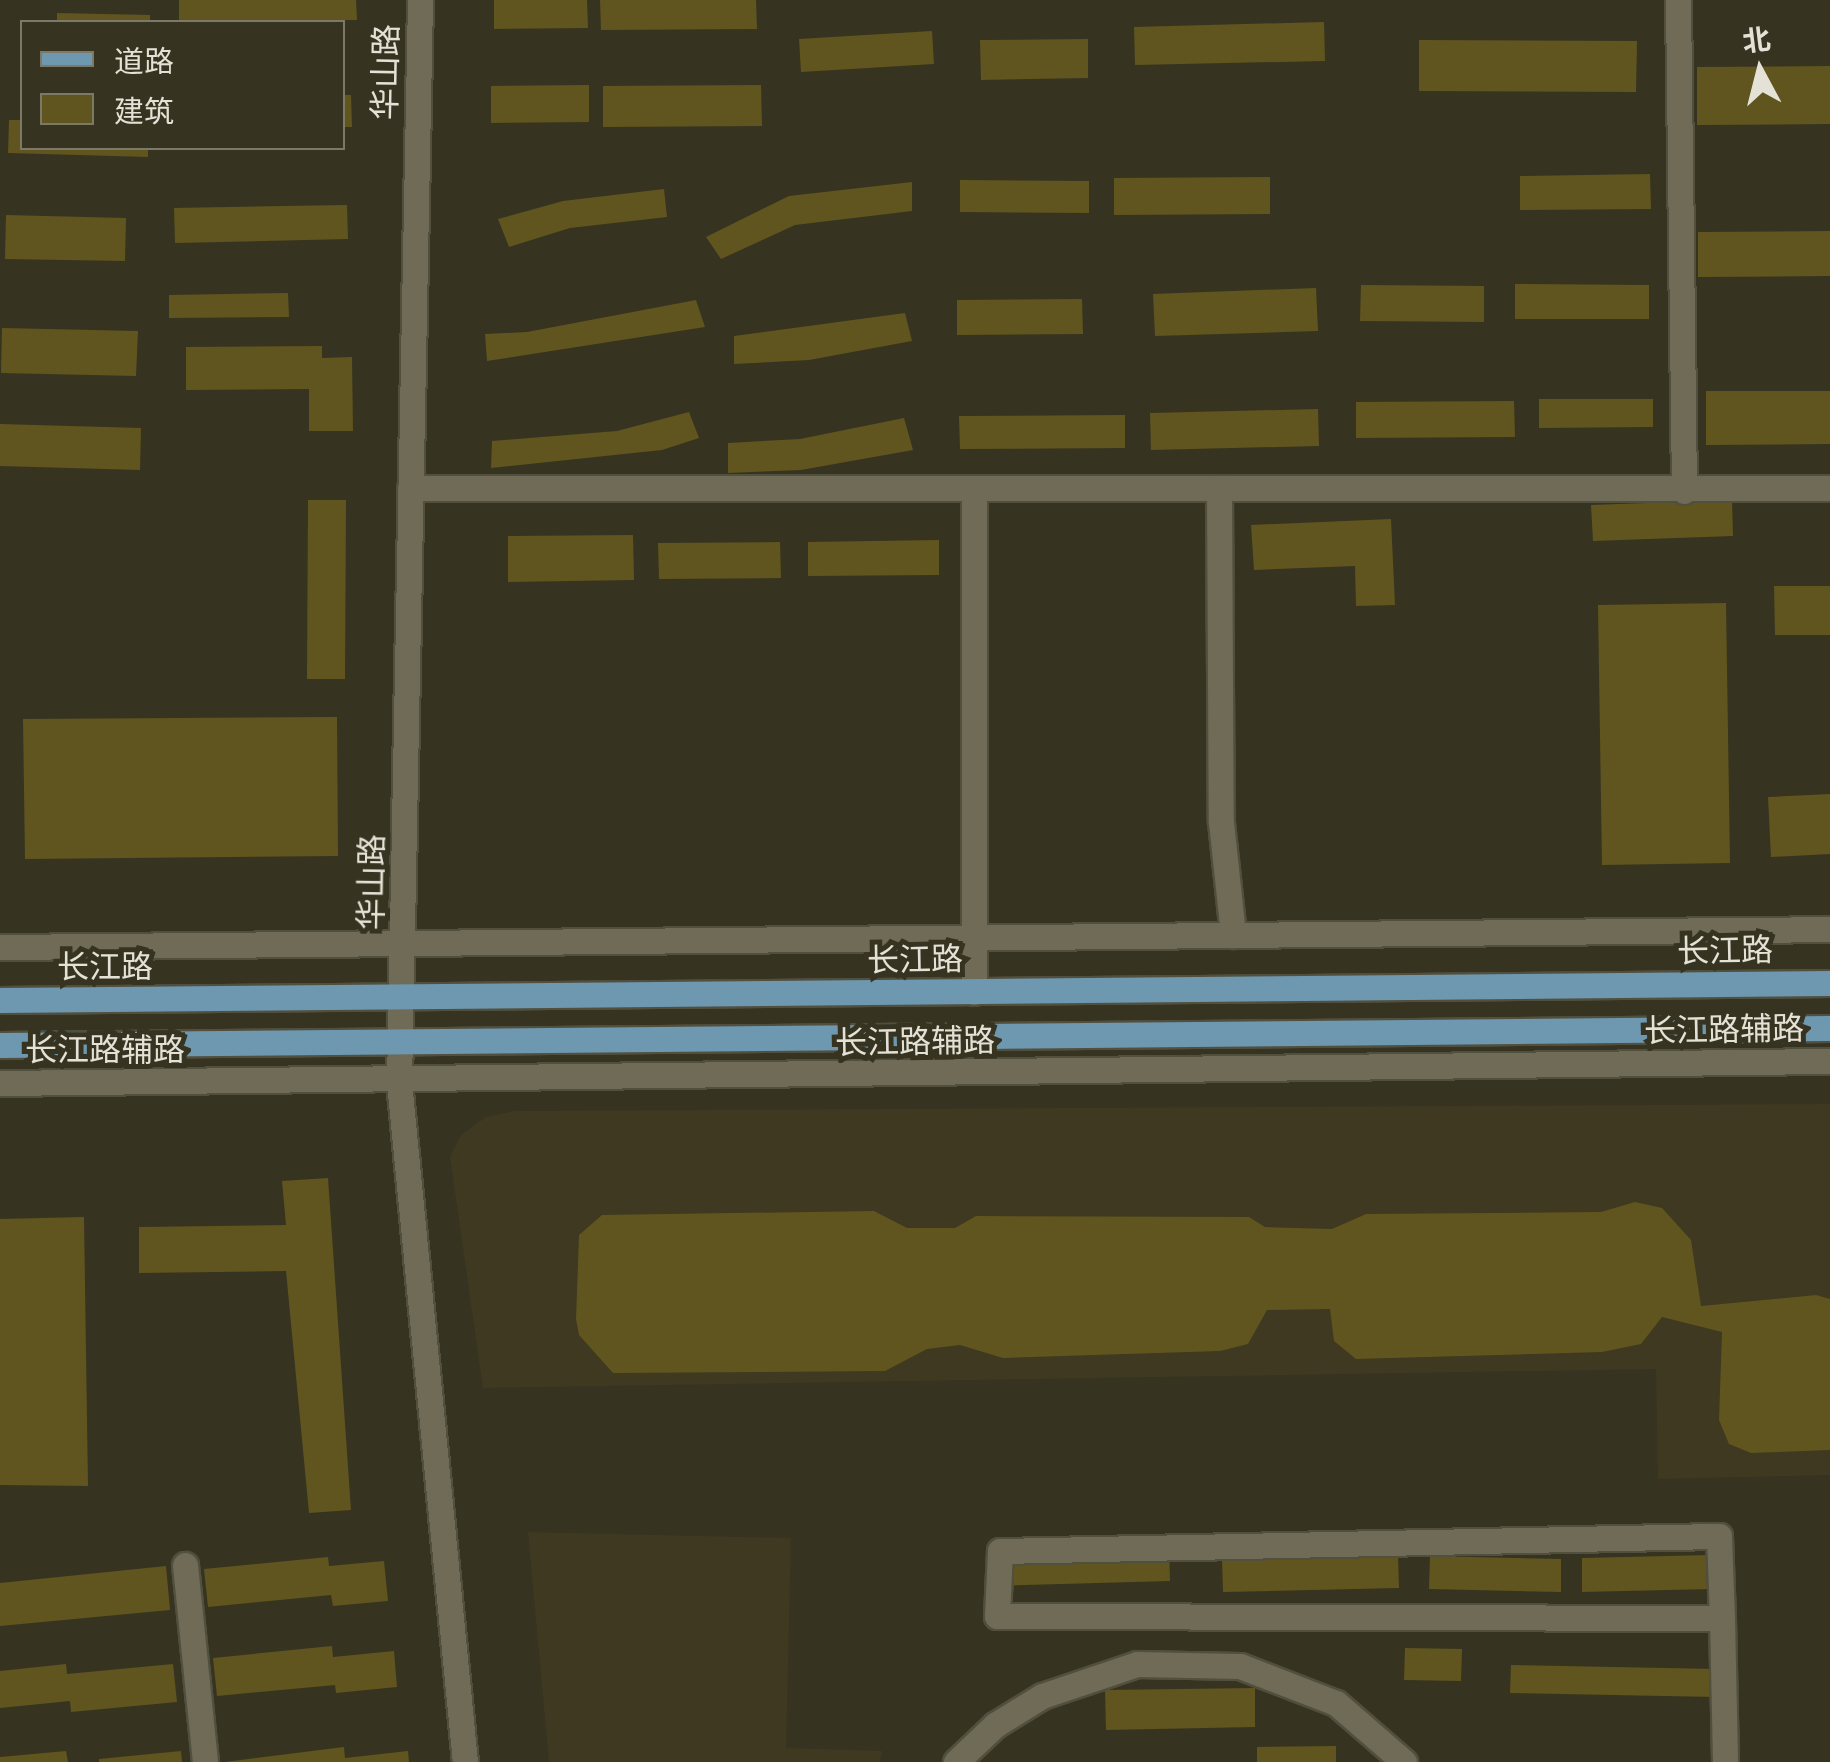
<!DOCTYPE html>
<html>
<head>
<meta charset="utf-8">
<style>
  body { margin:0 }
  #map { position:relative; width:1830px; height:1762px; overflow:hidden; background:#373321; font-family:Cabin,"Noto Sans SC",sans-serif }
  div>[style] { position:absolute }
  .built>* { inset:0; background:#3e3920 }
  .building>* { inset:0; background:#60551e }
  .roads { filter:drop-shadow(2px 0 #514f3e) drop-shadow(-2px 0 #514f3e) drop-shadow(0 2px #514f3e) drop-shadow(0 -2px #514f3e) }
  .minor>* { height:25px; margin:-12.5px; padding:0 12.5px; transform-origin:12.5px; border-radius:12.5px; background:#6f6b57 }
  .major>* { height:25px; margin:-12.5px; padding:0 12.5px; transform-origin:12.5px; border-radius:12.5px; background:#6d98b0 }
  span { translate:-50% -50%; white-space:nowrap; text-align:center; line-height:1.15; -webkit-text-stroke:10px #373321; paint-order:stroke }
  .street-label { font-size:32px; color:#e4e2d6 }
  .legend { position:absolute; left:20px; top:20px; width:325px; height:130px; box-sizing:border-box; background:#373321; border:2px solid #7c7969; margin:0; padding:12px 18px; list-style:none; font-size:30px; color:#e4e2d6 }
  .legend li { display:flex; align-items:center; gap:20px; height:50px }
  .legend b { width:50px; border:2px solid #7c7969 }
  .north { position:absolute; left:1710px; top:20px; width:100px; height:100px; -webkit-text-stroke:8px #373321; paint-order:stroke; rotate:353deg; font-size:28px; font-weight:700; line-height:40px; text-align:center; color:#e4e2d6 }
  .north::after { content:''; display:block; margin:auto; width:35px; height:45px; background:#e4e2d6; clip-path:polygon(50% 0,100% 100%,50% 72%,0 100%) }
</style>
</head>
<body>
<div id="map">
  <div class="built">
    <i style="clip-path:polygon(1830px 1104px,1830px 1475px,1658px 1479px,1656px 1369px,483px 1388px,450px 1157px,461px 1135px,486px 1117px,515px 1111px)"></i>
    <i style="clip-path:polygon(528px 1532px,791px 1538px,786px 1748px,882px 1751px,880px 1762px,549px 1762px)"></i>
  </div>
  <div class="building">
    <i style="clip-path:polygon(179px 0,356px 0,357px 20px,179px 21px)"></i>
    <i style="clip-path:polygon(494px 0,587px 0,588px 28px,494px 29px)"></i>
    <i style="clip-path:polygon(600px 0,756px 0,757px 29px,601px 30px)"></i>
    <i style="clip-path:polygon(57px 13px,150px 15px,150px 22px,57px 22px)"></i>
    <i style="clip-path:polygon(1324px 22px,1325px 61px,1135px 65px,1134px 27px)"></i>
    <i style="clip-path:polygon(932px 31px,934px 64px,801px 72px,799px 39px)"></i>
    <i style="clip-path:polygon(1088px 39px,1088px 78px,981px 80px,980px 40px)"></i>
    <i style="clip-path:polygon(1419px 40px,1637px 41px,1636px 92px,1419px 91px)"></i>
    <i style="clip-path:polygon(1830px 66px,1830px 124px,1697px 125px,1697px 67px)"></i>
    <i style="clip-path:polygon(589px 85px,589px 122px,491px 123px,491px 86px)"></i>
    <i style="clip-path:polygon(761px 85px,762px 126px,603px 127px,603px 86px)"></i>
    <i style="clip-path:polygon(342px 95px,351px 95px,352px 127px,342px 127px)"></i>
    <i style="clip-path:polygon(9px 120px,22px 120px,22px 148px,148px 148px,148px 157px,8px 153px)"></i>
    <i style="clip-path:polygon(1650px 174px,1651px 209px,1520px 210px,1520px 176px)"></i>
    <i style="clip-path:polygon(1270px 177px,1270px 214px,1114px 215px,1114px 178px)"></i>
    <i style="clip-path:polygon(960px 180px,1089px 181px,1089px 213px,960px 212px)"></i>
    <i style="clip-path:polygon(912px 182px,912px 211px,795px 225px,721px 259px,706px 237px,789px 196px)"></i>
    <i style="clip-path:polygon(664px 189px,667px 217px,570px 228px,509px 247px,498px 219px,563px 201px)"></i>
    <i style="clip-path:polygon(347px 205px,348px 239px,175px 243px,174px 208px)"></i>
    <i style="clip-path:polygon(6px 215px,126px 218px,125px 261px,5px 259px)"></i>
    <i style="clip-path:polygon(1830px 231px,1830px 276px,1698px 277px,1698px 232px)"></i>
    <i style="clip-path:polygon(1515px 284px,1649px 285px,1649px 319px,1515px 319px)"></i>
    <i style="clip-path:polygon(1361px 285px,1484px 286px,1484px 322px,1360px 321px)"></i>
    <i style="clip-path:polygon(1316px 288px,1318px 331px,1155px 336px,1153px 294px)"></i>
    <i style="clip-path:polygon(288px 293px,289px 317px,169px 318px,169px 295px)"></i>
    <i style="clip-path:polygon(1082px 299px,1083px 334px,957px 335px,957px 300px)"></i>
    <i style="clip-path:polygon(696px 300px,705px 327px,487px 361px,485px 334px,527px 332px)"></i>
    <i style="clip-path:polygon(905px 313px,912px 341px,809px 360px,734px 364px,734px 336px)"></i>
    <i style="clip-path:polygon(2px 328px,138px 331px,136px 376px,1px 373px)"></i>
    <i style="clip-path:polygon(322px 346px,322px 358px,352px 357px,353px 431px,309px 431px,309px 389px,186px 390px,186px 347px)"></i>
    <i style="clip-path:polygon(1706px 391px,1830px 391px,1830px 444px,1706px 445px)"></i>
    <i style="clip-path:polygon(1539px 399px,1653px 399px,1653px 427px,1539px 428px)"></i>
    <i style="clip-path:polygon(1514px 401px,1515px 437px,1356px 438px,1356px 402px)"></i>
    <i style="clip-path:polygon(1318px 409px,1319px 446px,1151px 450px,1150px 413px)"></i>
    <i style="clip-path:polygon(689px 412px,699px 438px,662px 450px,491px 468px,492px 441px,617px 431px)"></i>
    <i style="clip-path:polygon(1125px 415px,1125px 448px,960px 449px,959px 416px)"></i>
    <i style="clip-path:polygon(904px 418px,913px 450px,801px 470px,728px 473px,728px 443px,800px 439px)"></i>
    <i style="clip-path:polygon(0 424px,141px 428px,140px 470px,0 466px)"></i>
    <i style="clip-path:polygon(308px 500px,346px 500px,345px 679px,307px 679px)"></i>
    <i style="clip-path:polygon(1732px 500px,1733px 536px,1593px 541px,1591px 505px)"></i>
    <i style="clip-path:polygon(1391px 519px,1395px 605px,1356px 606px,1355px 566px,1254px 570px,1251px 525px)"></i>
    <i style="clip-path:polygon(633px 535px,634px 580px,508px 582px,508px 536px)"></i>
    <i style="clip-path:polygon(939px 540px,939px 575px,808px 576px,808px 542px)"></i>
    <i style="clip-path:polygon(780px 542px,781px 578px,659px 579px,658px 543px)"></i>
    <i style="clip-path:polygon(1774px 586px,1830px 586px,1830px 635px,1775px 635px)"></i>
    <i style="clip-path:polygon(1726px 603px,1730px 863px,1602px 865px,1598px 605px)"></i>
    <i style="clip-path:polygon(337px 717px,338px 856px,25px 859px,23px 719px)"></i>
    <i style="clip-path:polygon(1830px 794px,1830px 854px,1771px 857px,1768px 797px)"></i>
    <i style="clip-path:polygon(328px 1178px,351px 1510px,309px 1513px,286px 1271px,139px 1273px,139px 1227px,286px 1225px,282px 1181px)"></i>
    <i style="clip-path:polygon(1635px 1202px,1662px 1208px,1691px 1240px,1701px 1306px,1816px 1295px,1830px 1299px,1830px 1450px,1751px 1453px,1729px 1444px,1719px 1420px,1722px 1332px,1662px 1317px,1641px 1344px,1602px 1352px,1356px 1359px,1334px 1341px,1330px 1309px,1267px 1310px,1248px 1344px,1220px 1351px,1003px 1358px,960px 1345px,927px 1349px,885px 1371px,613px 1373px,579px 1335px,576px 1319px,579px 1235px,602px 1215px,874px 1211px,907px 1228px,955px 1228px,976px 1216px,1249px 1217px,1265px 1227px,1332px 1229px,1366px 1214px,1601px 1212px)"></i>
    <i style="clip-path:polygon(84px 1217px,88px 1486px,0 1485px,0 1219px)"></i>
    <i style="clip-path:polygon(1169px 1542px,1170px 1581px,992px 1586px,991px 1546px)"></i>
    <i style="clip-path:polygon(1398px 1554px,1399px 1588px,1223px 1592px,1222px 1559px)"></i>
    <i style="clip-path:polygon(1711px 1555px,1711px 1589px,1582px 1592px,1582px 1558px)"></i>
    <i style="clip-path:polygon(1430px 1556px,1561px 1559px,1561px 1592px,1429px 1589px)"></i>
    <i style="clip-path:polygon(328px 1557px,329px 1566px,384px 1561px,388px 1601px,333px 1606px,331px 1595px,208px 1607px,204px 1569px)"></i>
    <i style="clip-path:polygon(166px 1566px,170px 1610px,0 1626px,0 1583px)"></i>
    <i style="clip-path:polygon(332px 1646px,333px 1657px,394px 1651px,397px 1687px,336px 1693px,335px 1685px,217px 1696px,213px 1658px)"></i>
    <i style="clip-path:polygon(1405px 1648px,1462px 1649px,1461px 1681px,1404px 1680px)"></i>
    <i style="clip-path:polygon(66px 1664px,67px 1674px,173px 1664px,177px 1702px,71px 1712px,70px 1701px,0 1708px,0 1671px)"></i>
    <i style="clip-path:polygon(1511px 1665px,1717px 1669px,1716px 1697px,1510px 1693px)"></i>
    <i style="clip-path:polygon(1255px 1688px,1255px 1727px,1106px 1730px,1105px 1690px)"></i>
    <i style="clip-path:polygon(1336px 1746px,1336px 1762px,1257px 1762px,1257px 1747px)"></i>
    <i style="clip-path:polygon(344px 1747px,345px 1758px,408px 1751px,409px 1762px,225px 1762px)"></i>
    <i style="clip-path:polygon(66px 1751px,68px 1762px,0 1762px,0 1757px)"></i>
    <i style="clip-path:polygon(181px 1751px,182px 1762px,99px 1762px,99px 1759px)"></i>
  </div>
  <div class="roads">
    <div class="minor">
      <i style="left:420px;top:0;width:1082px;rotate:91.11deg"></i>
      <i style="left:399px;top:1082px;width:683px;rotate:84.46deg"></i>
      <i style="left:1678px;top:0;width:491px;rotate:89.3deg"></i>
      <i style="left:410px;top:488px;width:1420px"></i>
      <i style="left:974px;top:488px;width:504px;rotate:90deg"></i>
      <i style="left:1219px;top:488px;width:334px;rotate:89.7deg"></i>
      <i style="left:1221px;top:822px;width:114px;rotate:83.9deg"></i>
      <i style="left:0;top:947px;width:1830px;rotate:-0.56deg"></i>
      <i style="left:0;top:1083px;width:1830px;rotate:-0.69deg"></i>
      <i style="left:185px;top:1565px;width:198px;rotate:84.2deg"></i>
      <i style="left:1722px;top:1618px;width:725px;rotate:-179.84deg"></i>
      <i style="left:997px;top:1616px;width:65px;rotate:-87.4deg"></i>
      <i style="left:1000px;top:1551px;width:719px;rotate:-1.2deg"></i>
      <i style="left:1719px;top:1536px;width:82px;rotate:87.9deg"></i>
      <i style="left:1722px;top:1618px;width:144px;rotate:88.8deg"></i>
      <i style="left:956px;top:1762px;width:54px;rotate:-43.5deg"></i>
      <i style="left:995px;top:1725px;width:55px;rotate:-31.7deg"></i>
      <i style="left:1042px;top:1696px;width:100px;rotate:-18.6deg"></i>
      <i style="left:1137px;top:1664px;width:103px;rotate:1.1deg"></i>
      <i style="left:1240px;top:1666px;width:103px;rotate:21.1deg"></i>
      <i style="left:1336px;top:1703px;width:90px;rotate:40.9deg"></i>
    </div>
    <div class="major">
      <i style="left:0;top:1000px;width:1830px;rotate:-0.53deg"></i>
      <i style="left:0;top:1045px;width:1830px;rotate:-0.53deg"></i>
    </div>
  </div>
  <div class="street-label">
    <span style="left:386px;top:72px;rotate:-89deg">华山路</span>
    <span style="left:372px;top:882px;rotate:-89deg">华山路</span>
    <span style="left:1725px;top:951px;rotate:-1deg">长江路</span>
    <span style="left:915px;top:960px;rotate:-1deg">长江路</span>
    <span style="left:105px;top:967px">长江路</span>
    <span style="left:1724px;top:1030px;rotate:-1deg">长江路辅路</span>
    <span style="left:915px;top:1042px;rotate:-1deg">长江路辅路</span>
    <span style="left:105px;top:1050px">长江路辅路</span>
  </div>
  <ul class="legend">
  <li><b style="height:12px;background:#6d98b0"></b>道路</li>
  <li><b style="height:28px;background:#60551e"></b>建筑</li>
  </ul>
  <div class="north">北</div>
</div>
</body>
</html>
